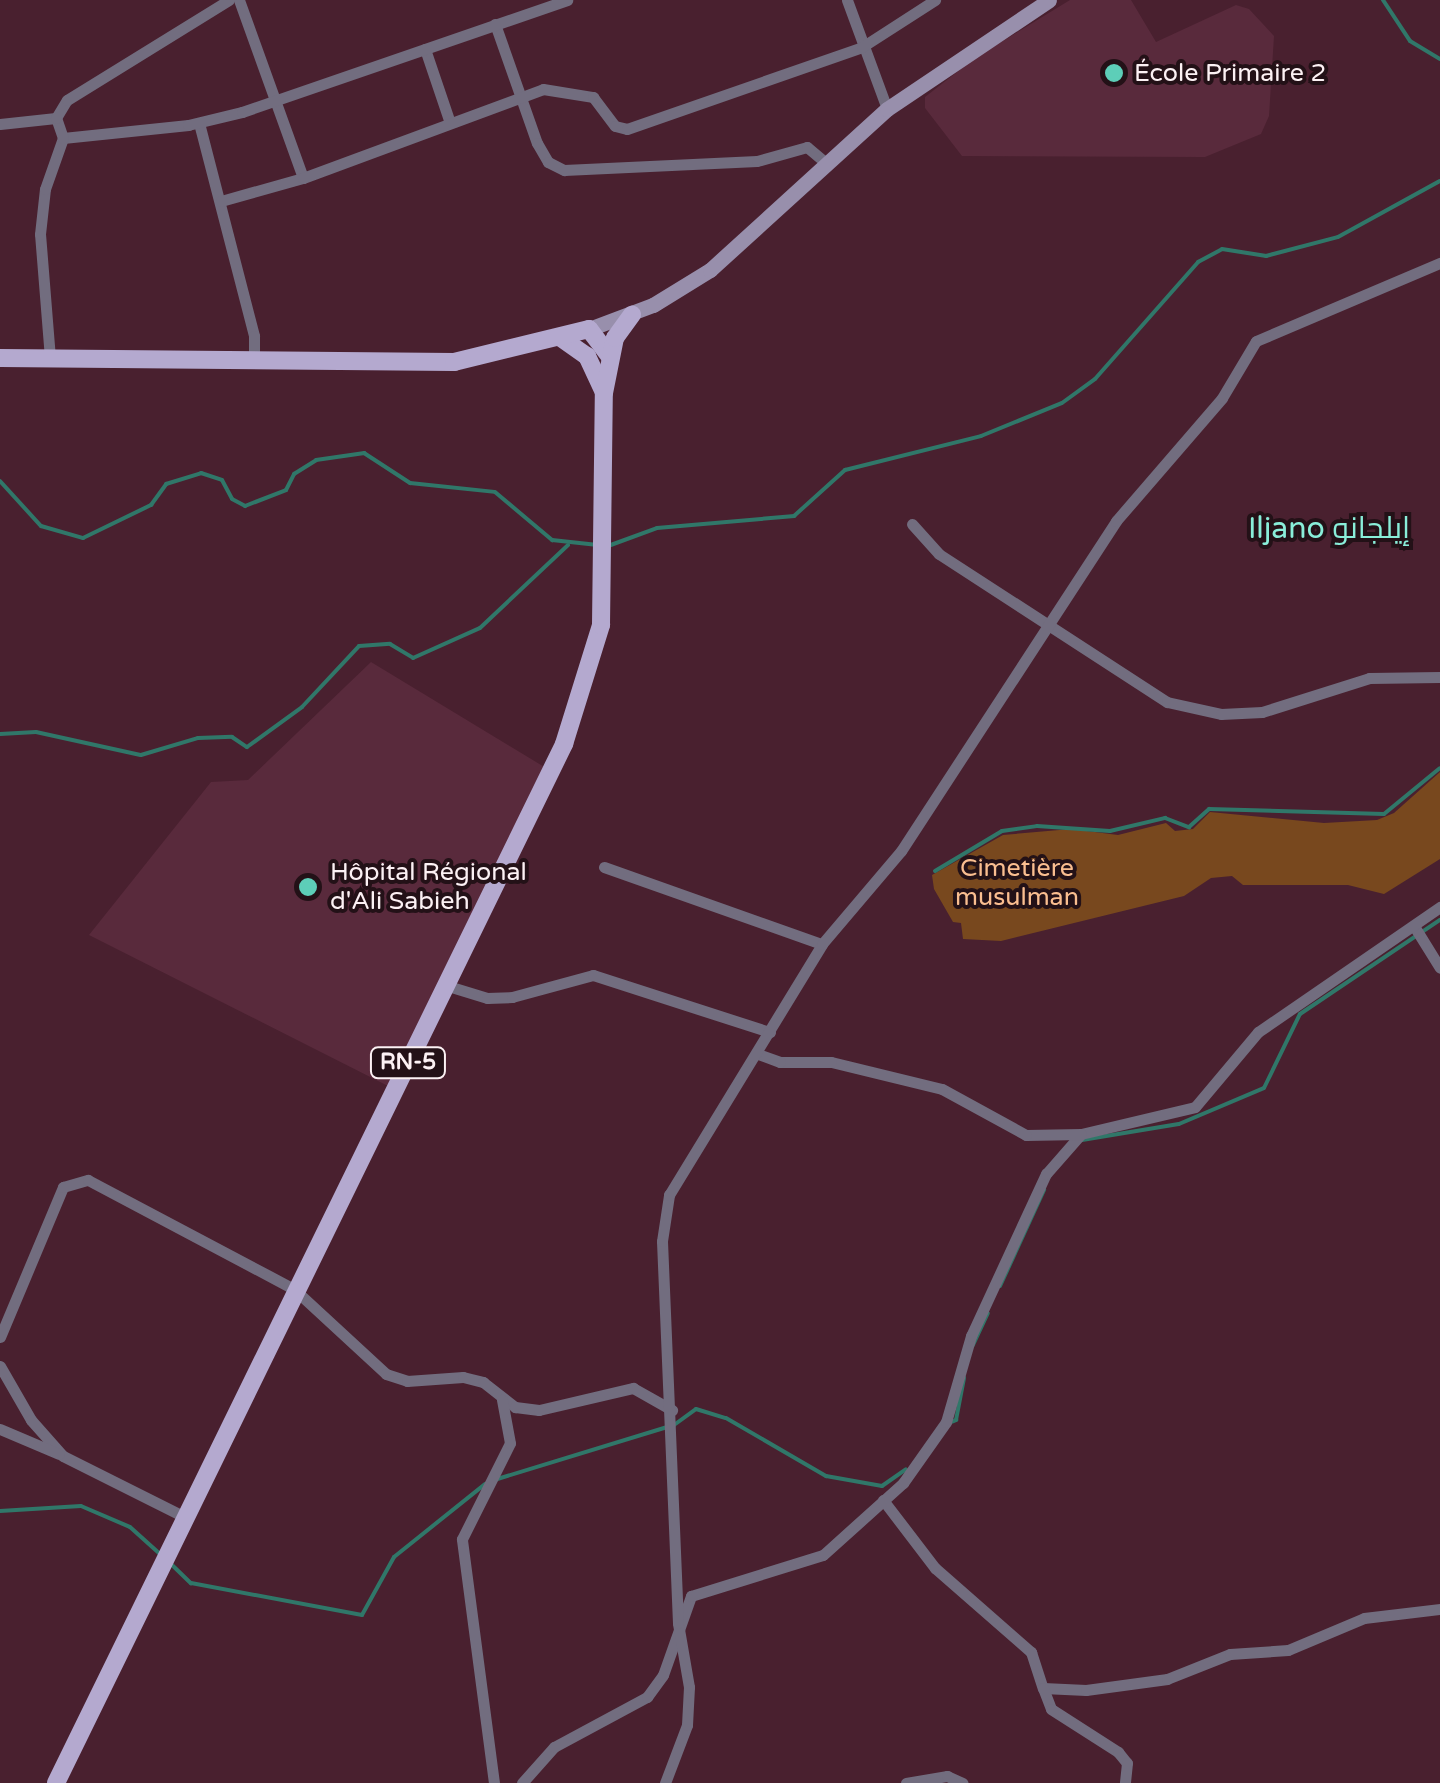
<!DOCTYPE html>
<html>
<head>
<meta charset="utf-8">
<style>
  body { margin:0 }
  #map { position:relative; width:1440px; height:1783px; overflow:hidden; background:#49202f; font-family:"Varela Round",Cairo,sans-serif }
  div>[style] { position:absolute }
  .built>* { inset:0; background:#592a3c }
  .green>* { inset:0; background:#78481e }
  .stream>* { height:4px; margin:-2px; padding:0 2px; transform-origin:2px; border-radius:2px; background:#307769 }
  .street>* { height:11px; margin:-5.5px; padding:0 5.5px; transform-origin:5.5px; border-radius:5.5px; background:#726d7f }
  .secondary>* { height:15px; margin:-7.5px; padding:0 7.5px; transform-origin:7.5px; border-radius:7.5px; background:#988fac }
  .primary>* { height:18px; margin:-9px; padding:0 9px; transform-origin:9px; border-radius:9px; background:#b4a9cf }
  .dots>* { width:28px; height:28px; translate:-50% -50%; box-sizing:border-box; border:5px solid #231117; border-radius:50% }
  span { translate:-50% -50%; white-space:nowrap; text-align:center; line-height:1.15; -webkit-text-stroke:8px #231117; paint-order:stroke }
  .shield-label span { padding:2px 8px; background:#231117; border:2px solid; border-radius:8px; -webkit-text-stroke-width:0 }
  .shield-label { font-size:22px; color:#fcf1f4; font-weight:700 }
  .poi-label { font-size:25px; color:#fcf1f4 }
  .left { translate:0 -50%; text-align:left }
  .park-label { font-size:25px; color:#fabe90 }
  .quarter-label { font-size:30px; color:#89eed9 }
</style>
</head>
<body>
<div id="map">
  <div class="built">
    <i style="clip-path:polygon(1070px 0,1131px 0,1156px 42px,1236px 5px,1249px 9px,1274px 36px,1269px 116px,1261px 134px,1205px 157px,962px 156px,925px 108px,925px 97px,975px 58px)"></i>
    <i style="clip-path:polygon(371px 662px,546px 768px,388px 1086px,89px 935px,211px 782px,248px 780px)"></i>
  </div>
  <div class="green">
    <i style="clip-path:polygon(1440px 772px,1440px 859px,1384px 894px,1348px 885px,1243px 885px,1232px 876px,1211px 878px,1184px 896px,1001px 941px,963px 939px,961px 923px,953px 922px,934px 889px,932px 875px,1003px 835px,1071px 829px,1118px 835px,1166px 823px,1175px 831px,1193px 829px,1210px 812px,1324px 823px,1377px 820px,1394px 813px)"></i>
  </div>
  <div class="stream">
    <i style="left:1383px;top:0;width:49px;rotate:56.6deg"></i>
    <i style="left:1410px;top:41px;width:35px;rotate:31deg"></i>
    <i style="left:0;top:481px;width:61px;rotate:47.7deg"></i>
    <i style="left:41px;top:526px;width:44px;rotate:15.9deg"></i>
    <i style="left:83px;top:538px;width:76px;rotate:-25.9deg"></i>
    <i style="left:151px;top:505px;width:26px;rotate:-54deg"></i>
    <i style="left:166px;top:484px;width:37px;rotate:-17deg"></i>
    <i style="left:201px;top:473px;width:22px;rotate:18deg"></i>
    <i style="left:222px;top:480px;width:21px;rotate:62deg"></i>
    <i style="left:232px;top:499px;width:15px;rotate:28deg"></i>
    <i style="left:245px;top:506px;width:44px;rotate:-21.3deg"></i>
    <i style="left:286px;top:490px;width:18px;rotate:-63deg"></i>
    <i style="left:294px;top:474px;width:26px;rotate:-32deg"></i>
    <i style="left:316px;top:460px;width:49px;rotate:-8.3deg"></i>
    <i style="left:364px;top:453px;width:55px;rotate:33.1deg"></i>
    <i style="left:410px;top:483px;width:85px;rotate:6deg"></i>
    <i style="left:495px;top:492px;width:75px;rotate:40.1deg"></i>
    <i style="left:552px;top:540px;width:46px;rotate:6.2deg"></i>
    <i style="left:608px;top:546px;width:52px;rotate:-20.2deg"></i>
    <i style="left:657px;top:528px;width:138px;rotate:-5deg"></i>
    <i style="left:794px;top:516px;width:69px;rotate:-42deg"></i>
    <i style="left:845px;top:470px;width:140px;rotate:-14deg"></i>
    <i style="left:981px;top:436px;width:87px;rotate:-22.2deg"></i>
    <i style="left:1062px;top:403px;width:41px;rotate:-36deg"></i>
    <i style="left:1095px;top:379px;width:156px;rotate:-48.6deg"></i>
    <i style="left:1198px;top:262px;width:27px;rotate:-28deg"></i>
    <i style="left:1222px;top:249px;width:45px;rotate:9deg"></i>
    <i style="left:1266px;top:256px;width:74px;rotate:-14.8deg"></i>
    <i style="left:1338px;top:237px;width:116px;rotate:-28.8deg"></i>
    <i style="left:0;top:734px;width:36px;rotate:-3deg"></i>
    <i style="left:36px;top:732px;width:107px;rotate:12.4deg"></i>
    <i style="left:141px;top:755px;width:59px;rotate:-16.6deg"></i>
    <i style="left:198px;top:738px;width:34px;rotate:-2deg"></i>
    <i style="left:232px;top:737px;width:18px;rotate:34deg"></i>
    <i style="left:247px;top:747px;width:68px;rotate:-36deg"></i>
    <i style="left:302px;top:707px;width:83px;rotate:-46.9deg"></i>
    <i style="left:359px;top:646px;width:31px;rotate:-4deg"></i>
    <i style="left:390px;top:644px;width:27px;rotate:31deg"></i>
    <i style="left:413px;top:658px;width:73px;rotate:-24.1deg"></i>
    <i style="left:480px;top:628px;width:121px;rotate:-43.3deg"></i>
    <i style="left:935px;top:871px;width:78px;rotate:-30.8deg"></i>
    <i style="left:1002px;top:831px;width:35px;rotate:-8deg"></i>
    <i style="left:1037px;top:826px;width:73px;rotate:3.9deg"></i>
    <i style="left:1110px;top:831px;width:57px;rotate:-13.3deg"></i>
    <i style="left:1165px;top:818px;width:26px;rotate:21deg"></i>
    <i style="left:1189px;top:827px;width:27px;rotate:-42deg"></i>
    <i style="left:1209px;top:809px;width:175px;rotate:1.6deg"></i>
    <i style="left:1384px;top:814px;width:72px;rotate:-39.4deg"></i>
    <i style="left:1082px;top:1140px;width:98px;rotate:-9.4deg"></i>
    <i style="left:1179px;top:1124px;width:92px;rotate:-23deg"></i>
    <i style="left:1264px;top:1088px;width:82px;rotate:-64.1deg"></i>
    <i style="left:1300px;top:1014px;width:169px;rotate:-33.9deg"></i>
    <i style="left:1000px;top:1286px;width:106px;rotate:-65.4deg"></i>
    <i style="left:973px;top:1345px;width:35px;rotate:-65deg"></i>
    <i style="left:949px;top:1423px;width:8px;rotate:-23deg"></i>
    <i style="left:956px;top:1420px;width:43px;rotate:-79.2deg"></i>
    <i style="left:494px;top:1480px;width:188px;rotate:-17deg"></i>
    <i style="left:674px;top:1425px;width:27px;rotate:-36deg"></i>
    <i style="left:696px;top:1409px;width:31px;rotate:17deg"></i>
    <i style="left:726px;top:1418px;width:116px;rotate:30.1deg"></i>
    <i style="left:826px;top:1476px;width:57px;rotate:10.1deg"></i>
    <i style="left:882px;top:1486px;width:29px;rotate:-35deg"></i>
    <i style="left:0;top:1511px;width:81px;rotate:-3.5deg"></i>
    <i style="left:81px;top:1506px;width:53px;rotate:23.2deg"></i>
    <i style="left:130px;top:1527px;width:40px;rotate:42deg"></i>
    <i style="left:171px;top:1564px;width:28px;rotate:44deg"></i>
    <i style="left:191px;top:1583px;width:174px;rotate:10.6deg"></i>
    <i style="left:362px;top:1615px;width:66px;rotate:-61.1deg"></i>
    <i style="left:394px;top:1557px;width:117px;rotate:-38.7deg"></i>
  </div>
  <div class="street">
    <i style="left:239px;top:0;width:189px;rotate:70.2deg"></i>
    <i style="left:847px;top:0;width:116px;rotate:69.8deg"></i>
    <i style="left:495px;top:24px;width:126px;rotate:70.6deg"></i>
    <i style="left:537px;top:143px;width:22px;rotate:60deg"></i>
    <i style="left:548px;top:162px;width:18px;rotate:27deg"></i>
    <i style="left:564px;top:170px;width:193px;rotate:-2.7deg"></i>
    <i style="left:757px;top:161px;width:52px;rotate:-15.6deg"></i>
    <i style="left:807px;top:147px;width:26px;rotate:40deg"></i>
    <i style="left:425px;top:49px;width:78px;rotate:71.3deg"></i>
    <i style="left:199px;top:123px;width:220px;rotate:75.5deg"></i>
    <i style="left:254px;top:336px;width:26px;rotate:90deg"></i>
    <i style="left:0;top:124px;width:56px;rotate:-6.1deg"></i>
    <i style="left:63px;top:138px;width:126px;rotate:-5.9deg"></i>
    <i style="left:188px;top:125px;width:56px;rotate:-13.5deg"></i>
    <i style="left:242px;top:112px;width:344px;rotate:-19deg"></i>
    <i style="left:221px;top:201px;width:85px;rotate:-15.7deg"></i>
    <i style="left:303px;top:178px;width:256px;rotate:-20.3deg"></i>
    <i style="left:543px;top:89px;width:51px;rotate:9.1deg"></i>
    <i style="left:593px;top:97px;width:36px;rotate:53deg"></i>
    <i style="left:615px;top:126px;width:12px;rotate:14deg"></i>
    <i style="left:627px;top:129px;width:249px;rotate:-19.2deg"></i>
    <i style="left:862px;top:47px;width:87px;rotate:-32.8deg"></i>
    <i style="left:50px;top:358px;width:124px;rotate:-94.6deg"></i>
    <i style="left:40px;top:234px;width:45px;rotate:-83.7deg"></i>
    <i style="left:45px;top:189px;width:54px;rotate:-70.6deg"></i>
    <i style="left:63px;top:138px;width:21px;rotate:-109deg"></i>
    <i style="left:56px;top:118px;width:21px;rotate:-59deg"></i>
    <i style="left:67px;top:100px;width:190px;rotate:-31.7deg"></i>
    <i style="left:912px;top:524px;width:40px;rotate:48deg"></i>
    <i style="left:939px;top:554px;width:272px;rotate:33deg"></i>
    <i style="left:1167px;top:702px;width:55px;rotate:12.5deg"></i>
    <i style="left:1221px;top:714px;width:41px;rotate:-2.8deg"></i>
    <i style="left:1262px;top:712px;width:112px;rotate:-17.6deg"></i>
    <i style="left:1369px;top:678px;width:71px;rotate:-0.8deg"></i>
    <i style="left:604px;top:867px;width:231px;rotate:19.5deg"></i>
    <i style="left:1414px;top:926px;width:49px;rotate:58.2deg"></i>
    <i style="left:448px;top:986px;width:41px;rotate:17.1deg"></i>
    <i style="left:487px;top:998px;width:25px;rotate:-2deg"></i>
    <i style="left:512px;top:997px;width:84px;rotate:-15.2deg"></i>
    <i style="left:593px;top:975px;width:186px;rotate:17.9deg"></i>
    <i style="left:1081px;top:1134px;width:117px;rotate:-13.3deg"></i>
    <i style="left:1195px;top:1107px;width:98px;rotate:-50deg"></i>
    <i style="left:1258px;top:1032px;width:221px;rotate:-34.5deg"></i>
    <i style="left:0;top:1337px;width:163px;rotate:-67.2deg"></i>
    <i style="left:63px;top:1187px;width:26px;rotate:-16deg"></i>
    <i style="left:88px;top:1180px;width:233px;rotate:27.9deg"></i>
    <i style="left:294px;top:1289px;width:125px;rotate:42.7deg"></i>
    <i style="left:386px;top:1374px;width:22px;rotate:18deg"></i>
    <i style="left:407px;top:1381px;width:56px;rotate:-4.1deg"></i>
    <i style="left:463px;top:1377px;width:21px;rotate:14deg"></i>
    <i style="left:483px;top:1382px;width:41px;rotate:38deg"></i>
    <i style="left:515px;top:1407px;width:24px;rotate:7deg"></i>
    <i style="left:539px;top:1410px;width:97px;rotate:-13.2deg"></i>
    <i style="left:633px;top:1388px;width:45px;rotate:29.4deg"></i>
    <i style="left:0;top:1366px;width:62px;rotate:60.1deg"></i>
    <i style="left:31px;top:1420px;width:48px;rotate:48.4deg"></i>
    <i style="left:63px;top:1456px;width:139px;rotate:26.6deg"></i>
    <i style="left:0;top:1429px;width:64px;rotate:23deg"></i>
    <i style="left:883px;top:1500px;width:86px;rotate:52.6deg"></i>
    <i style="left:935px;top:1568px;width:128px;rotate:41.2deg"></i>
    <i style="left:1031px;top:1652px;width:38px;rotate:72deg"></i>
    <i style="left:1043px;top:1688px;width:43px;rotate:2.7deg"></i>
    <i style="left:1086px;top:1690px;width:82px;rotate:-7.7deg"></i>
    <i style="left:1167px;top:1679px;width:68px;rotate:-21.6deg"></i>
    <i style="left:1230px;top:1654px;width:58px;rotate:-3.9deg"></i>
    <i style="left:1288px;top:1650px;width:82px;rotate:-22.8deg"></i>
    <i style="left:1364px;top:1618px;width:77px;rotate:-6.8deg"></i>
    <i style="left:1043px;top:1688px;width:22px;rotate:69deg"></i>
    <i style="left:1051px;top:1709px;width:80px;rotate:32.7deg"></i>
    <i style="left:1118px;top:1752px;width:14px;rotate:51deg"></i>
    <i style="left:1127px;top:1763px;width:20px;rotate:96deg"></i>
    <i style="left:494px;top:1783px;width:246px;rotate:-97.5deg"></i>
    <i style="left:462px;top:1539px;width:107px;rotate:-63.4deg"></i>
    <i style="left:510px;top:1443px;width:44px;rotate:-100.5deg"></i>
    <i style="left:522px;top:1783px;width:48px;rotate:-48.4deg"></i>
    <i style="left:554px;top:1747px;width:106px;rotate:-28.3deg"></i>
    <i style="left:647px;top:1697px;width:27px;rotate:-54deg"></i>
    <i style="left:663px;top:1675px;width:84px;rotate:-70.5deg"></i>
    <i style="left:691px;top:1596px;width:138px;rotate:-17.3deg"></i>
    <i style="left:823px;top:1555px;width:108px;rotate:-42deg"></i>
    <i style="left:903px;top:1483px;width:75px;rotate:-54.8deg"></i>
    <i style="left:946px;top:1422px;width:90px;rotate:-73.8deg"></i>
    <i style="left:971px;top:1336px;width:179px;rotate:-65.2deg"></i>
    <i style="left:1046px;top:1174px;width:53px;rotate:-48.8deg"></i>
    <i style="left:1081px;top:1134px;width:55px;rotate:179deg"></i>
    <i style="left:1026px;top:1135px;width:96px;rotate:-151.3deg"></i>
    <i style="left:942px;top:1089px;width:114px;rotate:-166.3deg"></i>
    <i style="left:831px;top:1062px;width:51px;rotate:180deg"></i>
    <i style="left:780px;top:1062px;width:23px;rotate:-160deg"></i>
    <i style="left:665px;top:1783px;width:62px;rotate:-69.2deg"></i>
    <i style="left:687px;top:1725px;width:38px;rotate:-87deg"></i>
    <i style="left:689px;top:1687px;width:65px;rotate:-99.8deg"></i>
    <i style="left:678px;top:1623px;width:382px;rotate:-92.4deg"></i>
    <i style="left:662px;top:1241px;width:47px;rotate:-81.3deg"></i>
    <i style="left:669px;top:1195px;width:294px;rotate:-58.6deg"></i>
    <i style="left:822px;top:944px;width:122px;rotate:-49.7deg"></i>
    <i style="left:901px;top:851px;width:394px;rotate:-56.9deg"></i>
    <i style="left:1116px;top:521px;width:162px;rotate:-49.2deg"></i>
    <i style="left:1222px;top:398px;width:66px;rotate:-59.2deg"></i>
    <i style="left:1256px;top:341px;width:200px;rotate:-23deg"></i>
    <i style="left:906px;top:1783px;width:42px;rotate:-9.7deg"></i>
    <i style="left:947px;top:1776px;width:17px;rotate:24deg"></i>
  </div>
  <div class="secondary">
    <i style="left:589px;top:329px;width:68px;rotate:-20.6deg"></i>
    <i style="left:653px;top:305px;width:67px;rotate:-31.6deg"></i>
    <i style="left:710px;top:270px;width:239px;rotate:-42.3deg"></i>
    <i style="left:887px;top:109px;width:195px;rotate:-33.9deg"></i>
  </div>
  <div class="primary">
    <i style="left:561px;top:338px;width:32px;rotate:35deg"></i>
    <i style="left:587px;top:356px;width:38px;rotate:65deg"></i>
    <i style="left:0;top:358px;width:454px;rotate:0.5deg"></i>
    <i style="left:454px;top:362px;width:139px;rotate:-13.7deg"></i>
    <i style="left:589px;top:329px;width:35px;rotate:53deg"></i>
    <i style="left:56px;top:1783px;width:1157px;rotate:-63.94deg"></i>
    <i style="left:564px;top:744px;width:125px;rotate:-72.7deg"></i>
    <i style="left:601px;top:625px;width:232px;rotate:-89.3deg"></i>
    <i style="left:604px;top:393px;width:56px;rotate:-78.7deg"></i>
    <i style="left:615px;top:338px;width:29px;rotate:-54deg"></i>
  </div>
  <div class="dots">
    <i style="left:1114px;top:73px;background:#5dceb8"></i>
    <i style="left:308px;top:887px;background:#5dceb8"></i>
  </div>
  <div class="shield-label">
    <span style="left:408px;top:1063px">RN-5</span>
  </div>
  <div class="poi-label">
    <span class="left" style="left:1134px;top:73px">École Primaire 2</span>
    <span class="left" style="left:330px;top:887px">Hôpital Régional<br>d'Ali Sabieh</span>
  </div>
  <div class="park-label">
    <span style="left:1017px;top:883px">Cimetière<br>musulman</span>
  </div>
  <div class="quarter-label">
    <span style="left:1329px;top:529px">Iljano إيلجانو</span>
  </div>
</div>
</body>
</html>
